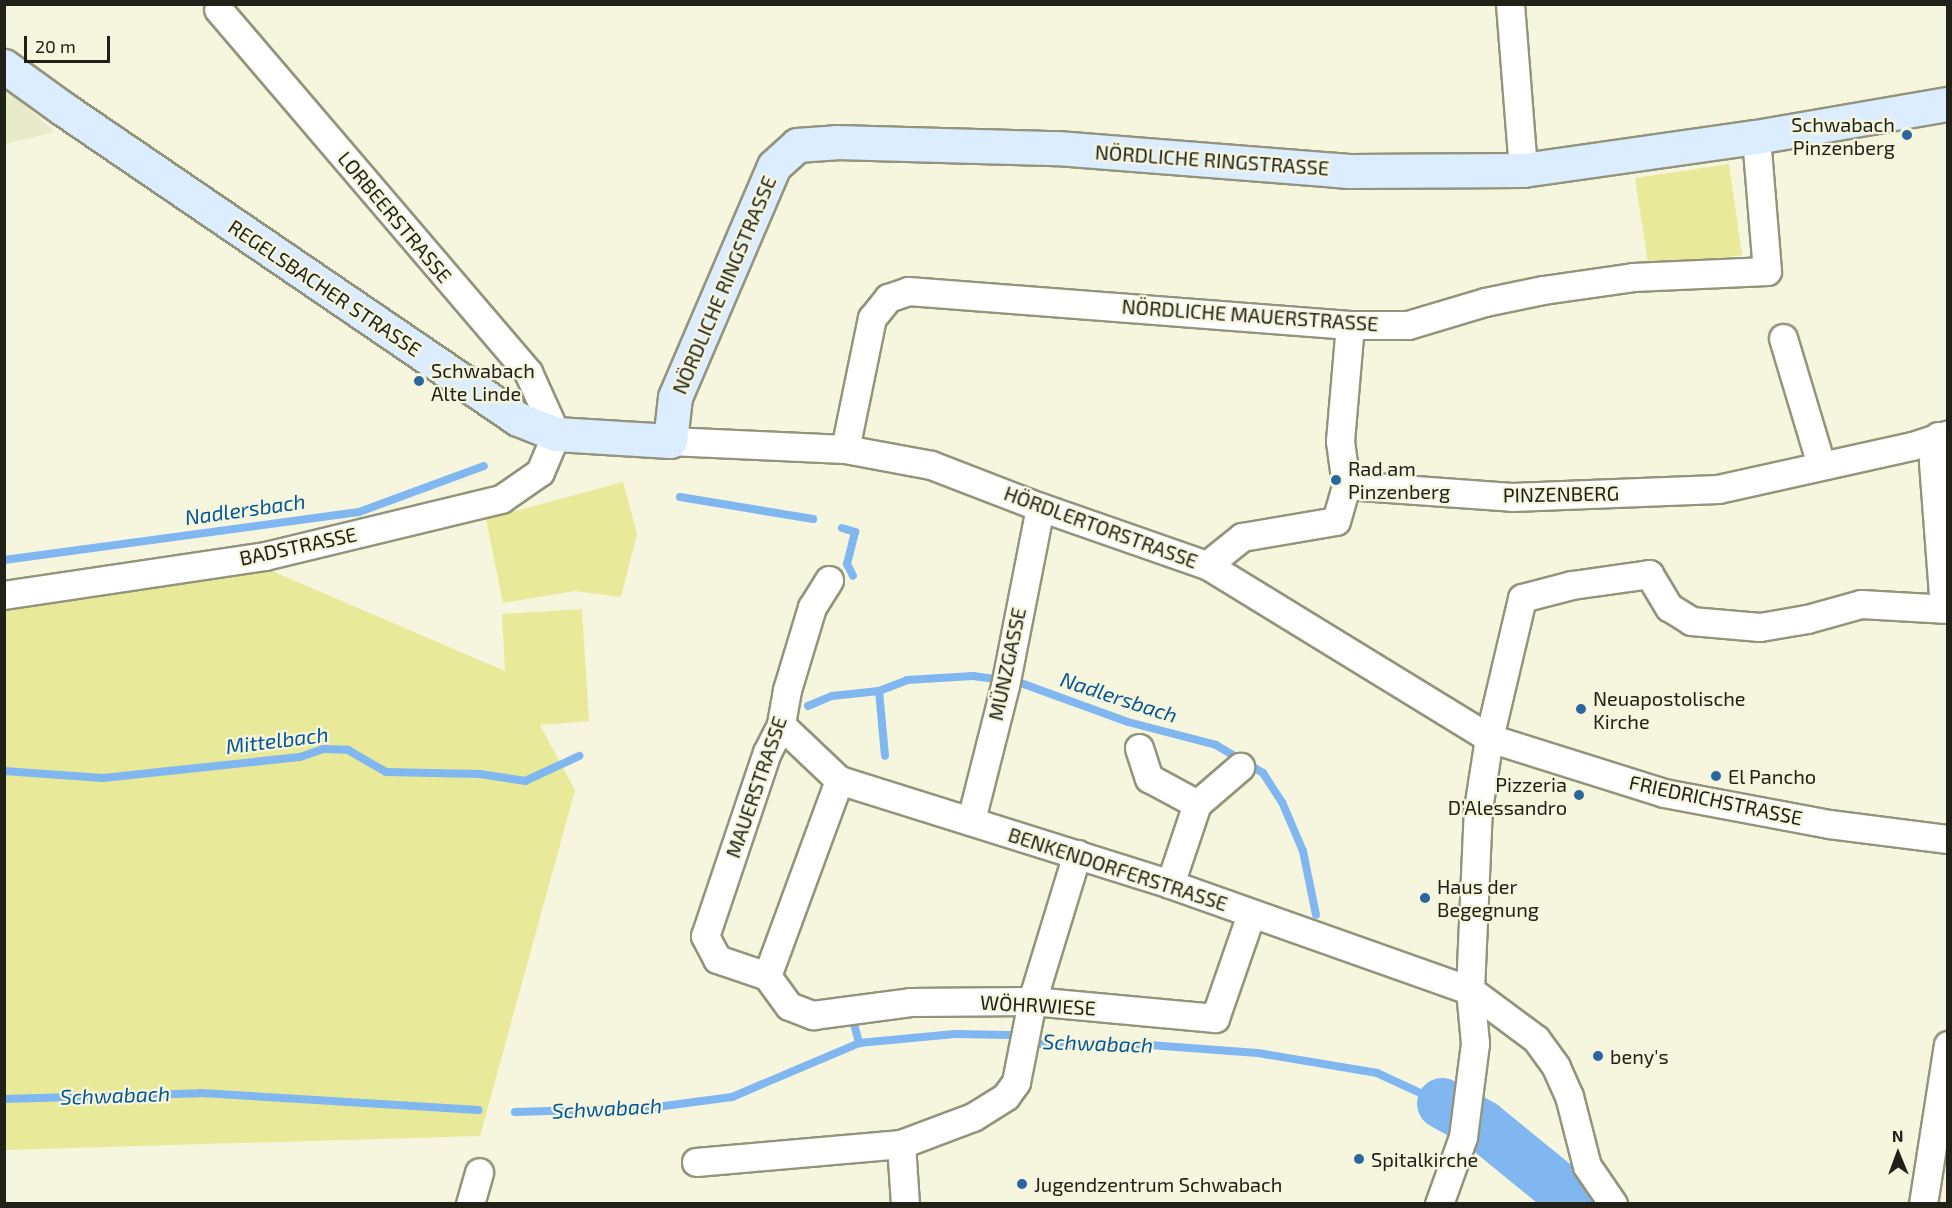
<!DOCTYPE html>
<html>
<head>
<meta charset="utf-8">
<style>
  body { margin:0 }
  #map { position:relative; width:1952px; height:1208px; overflow:hidden; background:#f5f6dd; font-family:"Exo 2",sans-serif }
  div>[style] { position:absolute }
  .built>* { inset:0; background:#e9eac9 }
  .green>* { inset:0; background:#e8ea99 }
  .stream>* { height:8px; margin:-4px; padding:0 4px; transform-origin:4px; border-radius:4px; background:#80b7f0 }
  .river>* { height:51px; margin:-25.5px; padding:0 25.5px; transform-origin:25.5px; border-radius:25.5px; background:#80b7f0 }
  .roads { filter:drop-shadow(2px 0 #93947c) drop-shadow(-2px 0 #93947c) drop-shadow(0 2px #93947c) drop-shadow(0 -2px #93947c) }
  .street>* { height:27px; margin:-13.5px; padding:0 13.5px; transform-origin:13.5px; border-radius:13.5px; background:#fff }
  .secondary>* { height:33px; margin:-16.5px; padding:0 16.5px; transform-origin:16.5px; border-radius:16.5px; background:#dbedff }
  .dots>* { width:16px; height:16px; translate:-50% -50%; box-sizing:border-box; border:3px solid #f5f6dd; border-radius:50% }
  span { translate:-50% -50%; white-space:nowrap; text-align:center; line-height:1.15; -webkit-text-stroke:4.5px #f5f6dd; paint-order:stroke }
  .poi-label { font-size:20px; color:#202118 }
  .right { translate:-100% -50%; text-align:right }
  .left { translate:0 -50%; text-align:left }
  .street-label { font-size:20px; color:#202118 }
  .water-label { font-size:21px; color:#035696; font-style:italic }
  .frame { position:absolute; inset:0; border:6px solid #202118; pointer-events:none }
  .north { position:absolute; left:1868px; top:1124px; width:60px; height:60px; -webkit-text-stroke:4px #f5f6dd; paint-order:stroke; rotate:359deg; font-size:16px; font-weight:700; line-height:24px; text-align:center; color:#202118 }
  .north::after { content:''; display:block; margin:auto; width:21px; height:27px; background:#202118; clip-path:polygon(50% 0,100% 100%,50% 72%,0 100%) }
  .scale { position:absolute; left:24px; top:36px; width:86px; height:27px; box-sizing:border-box; border:3px solid #202118; border-top:0; padding-left:8px; font-size:18px; line-height:21px; white-space:nowrap; color:#202118; -webkit-text-stroke:4px #f5f6dd; paint-order:stroke }
</style>
</head>
<body>
<div id="map">
  <div class="built">
    <i style="clip-path:polygon(5px 88px,55px 132px,5px 144px)"></i>
  </div>
  <div class="green">
    <i style="clip-path:polygon(1729px 164px,1742px 255px,1649px 269px,1635px 178px)"></i>
    <i style="clip-path:polygon(623px 482px,637px 534px,621px 597px,575px 591px,503px 603px,486px 519px)"></i>
    <i style="clip-path:polygon(272px 571px,505px 671px,502px 614px,582px 609px,589px 721px,540px 725px,575px 790px,480px 1136px,5px 1150px,4px 607px)"></i>
  </div>
  <div class="stream">
    <i style="left:680px;top:497px;width:135px;rotate:9.4deg"></i>
    <i style="left:842px;top:528px;width:14px;rotate:17deg"></i>
    <i style="left:855px;top:532px;width:33px;rotate:104deg"></i>
    <i style="left:847px;top:564px;width:13px;rotate:63deg"></i>
    <i style="left:4px;top:560px;width:358px;rotate:-7.7deg"></i>
    <i style="left:359px;top:512px;width:133px;rotate:-20.2deg"></i>
    <i style="left:879px;top:691px;width:65px;rotate:84.7deg"></i>
    <i style="left:808px;top:706px;width:26px;rotate:-23deg"></i>
    <i style="left:832px;top:696px;width:47px;rotate:-6.1deg"></i>
    <i style="left:879px;top:691px;width:30px;rotate:-21deg"></i>
    <i style="left:907px;top:680px;width:66px;rotate:-3.5deg"></i>
    <i style="left:973px;top:676px;width:45px;rotate:7.6deg"></i>
    <i style="left:1018px;top:682px;width:117px;rotate:20deg"></i>
    <i style="left:1128px;top:722px;width:91px;rotate:14.6deg"></i>
    <i style="left:1216px;top:745px;width:55px;rotate:30.8deg"></i>
    <i style="left:1263px;top:773px;width:35px;rotate:57deg"></i>
    <i style="left:1282px;top:802px;width:53px;rotate:66.8deg"></i>
    <i style="left:1303px;top:851px;width:65px;rotate:78.5deg"></i>
    <i style="left:4px;top:771px;width:99px;rotate:4deg"></i>
    <i style="left:103px;top:778px;width:198px;rotate:-6.1deg"></i>
    <i style="left:300px;top:757px;width:24px;rotate:-19deg"></i>
    <i style="left:323px;top:749px;width:25px;rotate:2deg"></i>
    <i style="left:348px;top:750px;width:44px;rotate:30.1deg"></i>
    <i style="left:386px;top:772px;width:94px;rotate:1.2deg"></i>
    <i style="left:480px;top:774px;width:46px;rotate:8.8deg"></i>
    <i style="left:525px;top:781px;width:60px;rotate:-24.8deg"></i>
    <i style="left:854px;top:1024px;width:20px;rotate:75deg"></i>
    <i style="left:4px;top:1099px;width:197px;rotate:-1.7deg"></i>
    <i style="left:201px;top:1093px;width:278px;rotate:3.5deg"></i>
    <i style="left:515px;top:1112px;width:134px;rotate:-1.7deg"></i>
    <i style="left:649px;top:1108px;width:84px;rotate:-7.5deg"></i>
    <i style="left:732px;top:1097px;width:138px;rotate:-23deg"></i>
    <i style="left:859px;top:1043px;width:96px;rotate:-5.4deg"></i>
    <i style="left:955px;top:1034px;width:54px;rotate:1.1deg"></i>
    <i style="left:1009px;top:1035px;width:41px;rotate:15.8deg"></i>
    <i style="left:1048px;top:1046px;width:88px;rotate:-1.3deg"></i>
    <i style="left:1136px;top:1044px;width:122px;rotate:4.2deg"></i>
    <i style="left:1258px;top:1053px;width:121px;rotate:9.5deg"></i>
    <i style="left:1377px;top:1073px;width:72px;rotate:24.8deg"></i>
  </div>
  <div class="river">
    <i style="left:1442px;top:1103px;width:46px;rotate:28.8deg"></i>
    <i style="left:1482px;top:1125px;width:125px;rotate:39.2deg"></i>
  </div>
  <div class="roads">
    <div class="street">
      <i style="left:1510px;top:4px;width:167px;rotate:85.5deg"></i>
      <i style="left:1783px;top:338px;width:133px;rotate:73.3deg"></i>
      <i style="left:1938px;top:436px;width:26px;rotate:101deg"></i>
      <i style="left:1933px;top:462px;width:146px;rotate:85.7deg"></i>
      <i style="left:670px;top:441px;width:175px;rotate:2.6deg"></i>
      <i style="left:845px;top:449px;width:87px;rotate:10.5deg"></i>
      <i style="left:931px;top:465px;width:117px;rotate:21.1deg"></i>
      <i style="left:1040px;top:507px;width:177px;rotate:19.2deg"></i>
      <i style="left:1207px;top:565px;width:331px;rotate:31.5deg"></i>
      <i style="left:1489px;top:738px;width:183px;rotate:17.4deg"></i>
      <i style="left:1664px;top:793px;width:168px;rotate:10.6deg"></i>
      <i style="left:1829px;top:824px;width:120px;rotate:7.2deg"></i>
      <i style="left:845px;top:449px;width:134px;rotate:-78.4deg"></i>
      <i style="left:872px;top:318px;width:26px;rotate:-51deg"></i>
      <i style="left:888px;top:298px;width:21px;rotate:-19deg"></i>
      <i style="left:908px;top:291px;width:443px;rotate:4.4deg"></i>
      <i style="left:1350px;top:325px;width:58px"></i>
      <i style="left:1408px;top:325px;width:80px;rotate:-16.6deg"></i>
      <i style="left:1485px;top:302px;width:59px;rotate:-11.7deg"></i>
      <i style="left:1543px;top:290px;width:91px;rotate:-8.2deg"></i>
      <i style="left:1633px;top:277px;width:134px;rotate:-2.6deg"></i>
      <i style="left:1767px;top:271px;width:134px;rotate:-94.7deg"></i>
      <i style="left:1346px;top:485px;width:44px;rotate:-97.8deg"></i>
      <i style="left:1340px;top:441px;width:116px;rotate:-85.1deg"></i>
      <i style="left:1207px;top:565px;width:45px;rotate:-38.7deg"></i>
      <i style="left:1242px;top:537px;width:95px;rotate:-9.7deg"></i>
      <i style="left:1336px;top:521px;width:37px;rotate:-74deg"></i>
      <i style="left:1346px;top:485px;width:166px;rotate:4.1deg"></i>
      <i style="left:1512px;top:497px;width:206px;rotate:-2.2deg"></i>
      <i style="left:1718px;top:489px;width:199px;rotate:-12.5deg"></i>
      <i style="left:1912px;top:446px;width:38px;rotate:-18deg"></i>
      <i style="left:829px;top:580px;width:32px;rotate:122deg"></i>
      <i style="left:812px;top:607px;width:87px;rotate:106.8deg"></i>
      <i style="left:787px;top:690px;width:36px;rotate:100deg"></i>
      <i style="left:781px;top:725px;width:30px;rotate:117deg"></i>
      <i style="left:767px;top:752px;width:194px;rotate:108.6deg"></i>
      <i style="left:705px;top:936px;width:26px;rotate:62deg"></i>
      <i style="left:717px;top:959px;width:53px;rotate:18.8deg"></i>
      <i style="left:767px;top:976px;width:37px;rotate:54deg"></i>
      <i style="left:789px;top:1006px;width:26px;rotate:21deg"></i>
      <i style="left:813px;top:1015px;width:98px;rotate:-7.6deg"></i>
      <i style="left:910px;top:1002px;width:122px;rotate:-0.5deg"></i>
      <i style="left:1032px;top:1001px;width:184px;rotate:5.3deg"></i>
      <i style="left:1215px;top:1018px;width:110px;rotate:-70.9deg"></i>
      <i style="left:4px;top:595px;width:264px;rotate:-8.5deg"></i>
      <i style="left:265px;top:556px;width:243px;rotate:-13.6deg"></i>
      <i style="left:501px;top:499px;width:47px;rotate:-34.7deg"></i>
      <i style="left:540px;top:472px;width:41px;rotate:-67.2deg"></i>
      <i style="left:556px;top:434px;width:68px;rotate:-114.3deg"></i>
      <i style="left:528px;top:372px;width:477px;rotate:-130.5deg"></i>
      <i style="left:781px;top:725px;width:80px;rotate:43.5deg"></i>
      <i style="left:839px;top:780px;width:347px;rotate:17.4deg"></i>
      <i style="left:1170px;top:884px;width:318px;rotate:19.5deg"></i>
      <i style="left:1470px;top:990px;width:82px;rotate:36.6deg"></i>
      <i style="left:1536px;top:1039px;width:34px;rotate:54deg"></i>
      <i style="left:1556px;top:1067px;width:32px;rotate:66deg"></i>
      <i style="left:1569px;top:1096px;width:72px;rotate:75.6deg"></i>
      <i style="left:1587px;top:1166px;width:46px;rotate:55.6deg"></i>
      <i style="left:1139px;top:748px;width:32px;rotate:72deg"></i>
      <i style="left:1149px;top:778px;width:55px;rotate:28.4deg"></i>
      <i style="left:971px;top:820px;width:138px;rotate:-75.8deg"></i>
      <i style="left:1005px;top:686px;width:182px;rotate:-78.9deg"></i>
      <i style="left:1170px;top:884px;width:84px;rotate:-71.4deg"></i>
      <i style="left:1197px;top:804px;width:57px;rotate:-40.7deg"></i>
      <i style="left:767px;top:976px;width:209px;rotate:-69.8deg"></i>
      <i style="left:901px;top:1144px;width:60px;rotate:86.2deg"></i>
      <i style="left:696px;top:1162px;width:206px;rotate:-5deg"></i>
      <i style="left:901px;top:1144px;width:77px;rotate:-20.6deg"></i>
      <i style="left:973px;top:1117px;width:39px;rotate:-32deg"></i>
      <i style="left:1006px;top:1096px;width:17px;rotate:-54deg"></i>
      <i style="left:1016px;top:1082px;width:83px;rotate:-78.8deg"></i>
      <i style="left:1032px;top:1001px;width:154px;rotate:-73deg"></i>
      <i style="left:470px;top:1204px;width:33px;rotate:-74deg"></i>
      <i style="left:1439px;top:1204px;width:71px;rotate:-70.3deg"></i>
      <i style="left:1463px;top:1137px;width:95px;rotate:-82.7deg"></i>
      <i style="left:1475px;top:1043px;width:53px;rotate:-95.4deg"></i>
      <i style="left:1470px;top:990px;width:181px;rotate:-87.5deg"></i>
      <i style="left:1478px;top:809px;width:72px;rotate:-81.2deg"></i>
      <i style="left:1489px;top:738px;width:144px;rotate:-76.7deg"></i>
      <i style="left:1522px;top:598px;width:52px;rotate:-14.6deg"></i>
      <i style="left:1572px;top:585px;width:78px;rotate:-8.1deg"></i>
      <i style="left:1649px;top:574px;width:39px;rotate:59deg"></i>
      <i style="left:1669px;top:607px;width:26px;rotate:32deg"></i>
      <i style="left:1691px;top:621px;width:69px;rotate:5deg"></i>
      <i style="left:1760px;top:627px;width:48px;rotate:-9.7deg"></i>
      <i style="left:1807px;top:619px;width:56px;rotate:-15.5deg"></i>
      <i style="left:1861px;top:604px;width:87px;rotate:3.3deg"></i>
      <i style="left:1923px;top:1204px;width:161px;rotate:-81.1deg"></i>
    </div>
    <div class="secondary">
      <i style="left:4px;top:66px;width:72px;rotate:35.9deg"></i>
      <i style="left:62px;top:108px;width:552px;rotate:34.29deg"></i>
      <i style="left:518px;top:419px;width:41px;rotate:21.5deg"></i>
      <i style="left:556px;top:434px;width:114px;rotate:3.5deg"></i>
      <i style="left:670px;top:441px;width:44px;rotate:-83.5deg"></i>
      <i style="left:675px;top:397px;width:251px;rotate:-66.8deg"></i>
      <i style="left:774px;top:166px;width:31px;rotate:-42deg"></i>
      <i style="left:797px;top:145px;width:39px;rotate:-4deg"></i>
      <i style="left:836px;top:142px;width:221px;rotate:1.6deg"></i>
      <i style="left:1057px;top:148px;width:293px;rotate:4.5deg"></i>
      <i style="left:1349px;top:171px;width:174px;rotate:-0.3deg"></i>
      <i style="left:1523px;top:170px;width:235px;rotate:-8.1deg"></i>
      <i style="left:1756px;top:137px;width:195px;rotate:-9.8deg"></i>
    </div>
  </div>
  <div class="dots">
    <i style="left:1907px;top:135px;background:#2c669e"></i>
    <i style="left:419px;top:381px;background:#2c669e"></i>
    <i style="left:1336px;top:480px;background:#2c669e"></i>
    <i style="left:1581px;top:709px;background:#2c669e"></i>
    <i style="left:1716px;top:776px;background:#2c669e"></i>
    <i style="left:1579px;top:795px;background:#2c669e"></i>
    <i style="left:1425px;top:898px;background:#2c669e"></i>
    <i style="left:1598px;top:1056px;background:#2c669e"></i>
    <i style="left:1359px;top:1159px;background:#2c669e"></i>
    <i style="left:1022px;top:1184px;background:#2c669e"></i>
  </div>
  <div class="poi-label">
    <span class="right" style="left:1895px;top:136px">Schwabach<br>Pinzenberg</span>
    <span class="left" style="left:431px;top:382px">Schwabach<br>Alte Linde</span>
    <span class="left" style="left:1348px;top:480px">Rad am<br>Pinzenberg</span>
    <span class="left" style="left:1593px;top:710px">Neuapostolische<br>Kirche</span>
    <span class="left" style="left:1728px;top:776px">El Pancho</span>
    <span class="right" style="left:1567px;top:796px">Pizzeria<br>D’Alessandro</span>
    <span class="left" style="left:1437px;top:898px">Haus der<br>Begegnung</span>
    <span class="left" style="left:1610px;top:1056px">beny's</span>
    <span class="left" style="left:1371px;top:1159px">Spitalkirche</span>
    <span class="left" style="left:1034px;top:1184px">Jugendzentrum Schwabach</span>
  </div>
  <div class="street-label">
    <span style="left:1212px;top:160px;rotate:4deg">NÖRDLICHE RINGSTRASSE</span>
    <span style="left:395px;top:217px;rotate:50deg">LORBEERSTRASSE</span>
    <span style="left:724px;top:285px;rotate:-67deg">NÖRDLICHE RINGSTRASSE</span>
    <span style="left:325px;top:288px;rotate:34deg">REGELSBACHER STRASSE</span>
    <span style="left:1250px;top:315px;rotate:4deg">NÖRDLICHE MAUERSTRASSE</span>
    <span style="left:1561px;top:494px;rotate:-1deg">PINZENBERG</span>
    <span style="left:1101px;top:527px;rotate:20deg">HÖRDLERTORSTRASSE</span>
    <span style="left:298px;top:546px;rotate:-12deg">BADSTRASSE</span>
    <span style="left:1007px;top:664px;rotate:-78deg">MÜNZGASSE</span>
    <span style="left:756px;top:787px;rotate:-71deg">MAUERSTRASSE</span>
    <span style="left:1716px;top:800px;rotate:12deg">FRIEDRICHSTRASSE</span>
    <span style="left:1118px;top:869px;rotate:18deg">BENKENDORFERSTRASSE</span>
    <span style="left:1038px;top:1005px;rotate:3deg">WÖHRWIESE</span>
  </div>
  <div class="water-label">
    <span style="left:245px;top:509px;rotate:-8deg">Nadlersbach</span>
    <span style="left:1119px;top:697px;rotate:18deg">Nadlersbach</span>
    <span style="left:277px;top:740px;rotate:-7deg">Mittelbach</span>
    <span style="left:1098px;top:1043px;rotate:2deg">Schwabach</span>
    <span style="left:115px;top:1095px;rotate:-2deg">Schwabach</span>
    <span style="left:607px;top:1108px;rotate:-3deg">Schwabach</span>
  </div>
  <div class="frame"></div>
  <div class="north">N</div>
  <div class="scale">20 m</div>
</div>
</body>
</html>
